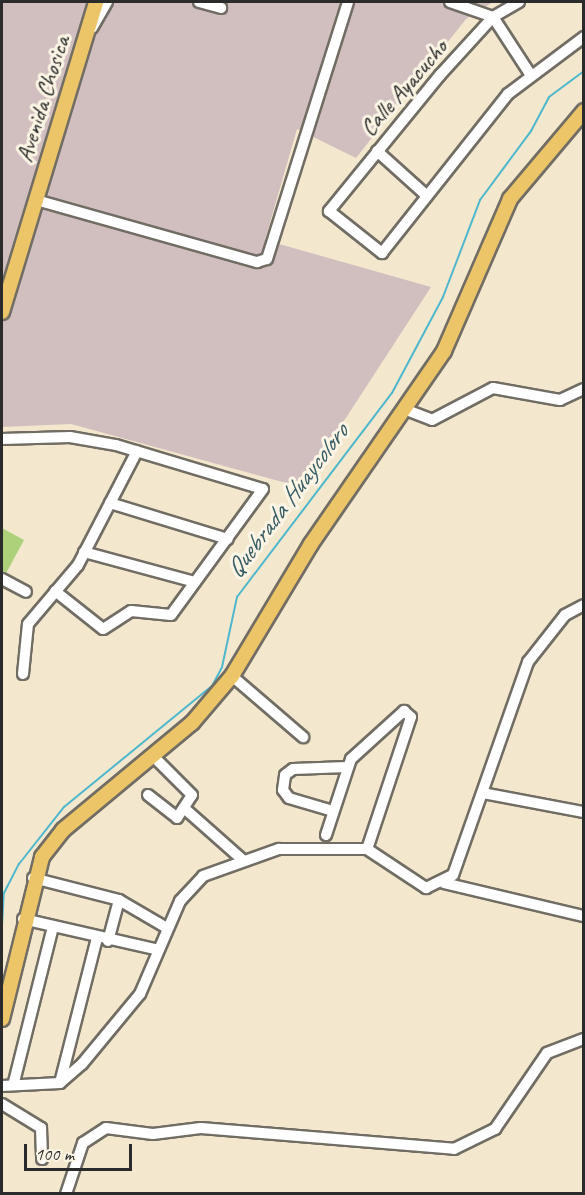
<!DOCTYPE html>
<html>
<head>
<meta charset="utf-8">
<style>
  body { margin:0 }
  #map { position:relative; width:585px; height:1195px; overflow:hidden; background:#f3e8cd; font-family:Caveat,sans-serif }
  div>[style] { position:absolute }
  .industrial>* { inset:0; background:#d1bfbf }
  .green>* { inset:0; background:#add17b }
  .stream>* { height:2px; margin:-1px; padding:0 1px; transform-origin:1px; border-radius:1px; background:#4fb7cd }
  .roads { filter:drop-shadow(2px 0 #716d64) drop-shadow(-2px 0 #716d64) drop-shadow(0 2px #716d64) drop-shadow(0 -2px #716d64) }
  .minor>* { height:10px; margin:-5px; padding:0 5px; transform-origin:5px; border-radius:5px; background:#fff }
  .major>* { height:14px; margin:-7px; padding:0 7px; transform-origin:7px; border-radius:7px; background:#edc569 }
  span { translate:-50% -50%; white-space:nowrap; text-align:center; line-height:1.15; -webkit-text-stroke:6px #fcf5e5; paint-order:stroke }
  .street-label { font-size:24px; color:#2b2b2b }
  .water-label { font-size:26px; color:#385c64; font-style:italic }
  .frame { position:absolute; inset:0; border:3px solid #2b2b2b; pointer-events:none }
  .scale { position:absolute; left:24px; top:1144px; width:108px; height:27px; box-sizing:border-box; border:3px solid #2b2b2b; border-top:0; padding-left:8px; font-size:18px; line-height:21px; white-space:nowrap; color:#2b2b2b; -webkit-text-stroke:4px #fcf5e5; paint-order:stroke }
</style>
</head>
<body>
<div id="map">
  <div class="industrial">
    <i style="clip-path:polygon(2px 2px,493px 2px,466px 19px,356px 158px,297px 129px,265px 240px,431px 287px,301px 487px,71px 424px,2px 427px)"></i>
  </div>
  <div class="green">
    <i style="clip-path:polygon(2px 528px,24px 540px,4px 577px,2px 576px)"></i>
  </div>
  <div class="stream">
    <i style="left:2px;top:926px;width:33px;rotate:-87deg"></i>
    <i style="left:4px;top:893px;width:33px;rotate:-63deg"></i>
    <i style="left:19px;top:864px;width:73px;rotate:-51.7deg"></i>
    <i style="left:64px;top:807px;width:191px;rotate:-39.3deg"></i>
    <i style="left:212px;top:686px;width:21px;rotate:-62deg"></i>
    <i style="left:222px;top:667px;width:72px;rotate:-77.9deg"></i>
    <i style="left:237px;top:597px;width:256px;rotate:-52.8deg"></i>
    <i style="left:392px;top:393px;width:109px;rotate:-62deg"></i>
    <i style="left:443px;top:297px;width:104px;rotate:-69.1deg"></i>
    <i style="left:480px;top:200px;width:86px;rotate:-53.5deg"></i>
    <i style="left:531px;top:131px;width:38px;rotate:-62deg"></i>
    <i style="left:549px;top:97px;width:44px;rotate:-36.6deg"></i>
  </div>
  <div class="roads">
    <div class="minor">
      <i style="left:199px;top:2px;width:23px;rotate:15deg"></i>
      <i style="left:450px;top:2px;width:46px;rotate:19.2deg"></i>
      <i style="left:493px;top:17px;width:68px;rotate:57deg"></i>
      <i style="left:519px;top:2px;width:30px;rotate:150deg"></i>
      <i style="left:493px;top:17px;width:79px;rotate:132.4deg"></i>
      <i style="left:440px;top:75px;width:176px;rotate:129.2deg"></i>
      <i style="left:329px;top:211px;width:68px;rotate:38.4deg"></i>
      <i style="left:382px;top:253px;width:203px;rotate:-51.6deg"></i>
      <i style="left:508px;top:94px;width:95px;rotate:-36.9deg"></i>
      <i style="left:92px;top:28px;width:30px;rotate:-60deg"></i>
      <i style="left:377px;top:151px;width:67px;rotate:42deg"></i>
      <i style="left:36px;top:200px;width:230px;rotate:15.7deg"></i>
      <i style="left:257px;top:262px;width:10px;rotate:-17deg"></i>
      <i style="left:267px;top:259px;width:269px;rotate:-72.5deg"></i>
      <i style="left:404px;top:409px;width:30px;rotate:21deg"></i>
      <i style="left:432px;top:420px;width:69px;rotate:-27.7deg"></i>
      <i style="left:493px;top:388px;width:68px;rotate:10.2deg"></i>
      <i style="left:560px;top:400px;width:26px;rotate:-25deg"></i>
      <i style="left:2px;top:439px;width:68px;rotate:-1.7deg"></i>
      <i style="left:70px;top:437px;width:47px;rotate:9.9deg"></i>
      <i style="left:116px;top:445px;width:153px;rotate:16.7deg"></i>
      <i style="left:263px;top:489px;width:156px;rotate:126.1deg"></i>
      <i style="left:171px;top:615px;width:40px;rotate:-174.3deg"></i>
      <i style="left:131px;top:611px;width:33px;rotate:147deg"></i>
      <i style="left:103px;top:629px;width:61px;rotate:-141.6deg"></i>
      <i style="left:110px;top:503px;width:123px;rotate:17deg"></i>
      <i style="left:84px;top:552px;width:115px;rotate:15.1deg"></i>
      <i style="left:2px;top:579px;width:27px;rotate:28deg"></i>
      <i style="left:23px;top:674px;width:50px;rotate:-84.3deg"></i>
      <i style="left:28px;top:624px;width:77px;rotate:-49.7deg"></i>
      <i style="left:78px;top:565px;width:128px;rotate:-62.6deg"></i>
      <i style="left:232px;top:676px;width:94px;rotate:40.7deg"></i>
      <i style="left:483px;top:793px;width:103px;rotate:10.7deg"></i>
      <i style="left:148px;top:795px;width:37px;rotate:38deg"></i>
      <i style="left:177px;top:818px;width:27px;rotate:-57deg"></i>
      <i style="left:192px;top:795px;width:55px;rotate:-135deg"></i>
      <i style="left:184px;top:808px;width:80px;rotate:41.5deg"></i>
      <i style="left:333px;top:811px;width:46px;rotate:-163.5deg"></i>
      <i style="left:289px;top:798px;width:10px;rotate:-127deg"></i>
      <i style="left:283px;top:790px;width:15px;rotate:-82deg"></i>
      <i style="left:285px;top:775px;width:10px;rotate:-37deg"></i>
      <i style="left:293px;top:769px;width:54px;rotate:-2.1deg"></i>
      <i style="left:326px;top:835px;width:80px;rotate:-71.8deg"></i>
      <i style="left:351px;top:759px;width:72px;rotate:-42.2deg"></i>
      <i style="left:404px;top:711px;width:9px;rotate:41deg"></i>
      <i style="left:411px;top:717px;width:139px;rotate:108.4deg"></i>
      <i style="left:33px;top:878px;width:89px;rotate:14.3deg"></i>
      <i style="left:119px;top:900px;width:56px;rotate:30.3deg"></i>
      <i style="left:444px;top:883px;width:144px;rotate:13.3deg"></i>
      <i style="left:23px;top:919px;width:139px;rotate:12.8deg"></i>
      <i style="left:108px;top:941px;width:42px;rotate:-75deg"></i>
      <i style="left:14px;top:1082px;width:160px;rotate:-75.9deg"></i>
      <i style="left:60px;top:1083px;width:150px;rotate:-75.7deg"></i>
      <i style="left:2px;top:1086px;width:58px;rotate:-3deg"></i>
      <i style="left:60px;top:1083px;width:29px;rotate:-41deg"></i>
      <i style="left:82px;top:1064px;width:91px;rotate:-50.4deg"></i>
      <i style="left:140px;top:994px;width:101px;rotate:-66.7deg"></i>
      <i style="left:180px;top:901px;width:34px;rotate:-47deg"></i>
      <i style="left:203px;top:876px;width:81px;rotate:-19.6deg"></i>
      <i style="left:279px;top:849px;width:88px"></i>
      <i style="left:367px;top:849px;width:71px;rotate:33.5deg"></i>
      <i style="left:426px;top:888px;width:30px;rotate:-26deg"></i>
      <i style="left:453px;top:875px;width:226px;rotate:-70.6deg"></i>
      <i style="left:528px;top:662px;width:60px;rotate:-51.8deg"></i>
      <i style="left:565px;top:615px;width:21px;rotate:-28deg"></i>
      <i style="left:2px;top:1104px;width:46px;rotate:31.6deg"></i>
      <i style="left:41px;top:1128px;width:31px;rotate:88deg"></i>
      <i style="left:66px;top:1194px;width:54px;rotate:-71.6deg"></i>
      <i style="left:83px;top:1143px;width:27px;rotate:-33deg"></i>
      <i style="left:106px;top:1128px;width:47px;rotate:7.3deg"></i>
      <i style="left:153px;top:1134px;width:48px;rotate:-7.1deg"></i>
      <i style="left:201px;top:1128px;width:254px;rotate:4.7deg"></i>
      <i style="left:454px;top:1149px;width:46px;rotate:-26deg"></i>
      <i style="left:495px;top:1129px;width:92px;rotate:-55.6deg"></i>
      <i style="left:547px;top:1053px;width:40px;rotate:-21deg"></i>
    </div>
    <div class="major">
      <i style="left:2px;top:312px;width:324px;rotate:-73.1deg"></i>
      <i style="left:2px;top:1019px;width:167px;rotate:-76.1deg"></i>
      <i style="left:42px;top:857px;width:34px;rotate:-52deg"></i>
      <i style="left:63px;top:830px;width:168px;rotate:-39.7deg"></i>
      <i style="left:192px;top:723px;width:62px;rotate:-49.6deg"></i>
      <i style="left:232px;top:676px;width:154px;rotate:-59.1deg"></i>
      <i style="left:311px;top:544px;width:234px;rotate:-55.4deg"></i>
      <i style="left:444px;top:351px;width:166px;rotate:-66.5deg"></i>
      <i style="left:510px;top:199px;width:115px;rotate:-49.9deg"></i>
    </div>
  </div>
  <div class="street-label">
    <span style="left:404px;top:88px;rotate:-49deg">Calle Ayacucho</span>
    <span style="left:43px;top:99px;rotate:-73deg">Avenida Chosica</span>
  </div>
  <div class="water-label">
    <span style="left:287px;top:501px;rotate:-53deg">Quebrada Huaycoloro</span>
  </div>
  <div class="frame"></div>
  <div class="scale">100 m</div>
</div>
</body>
</html>
